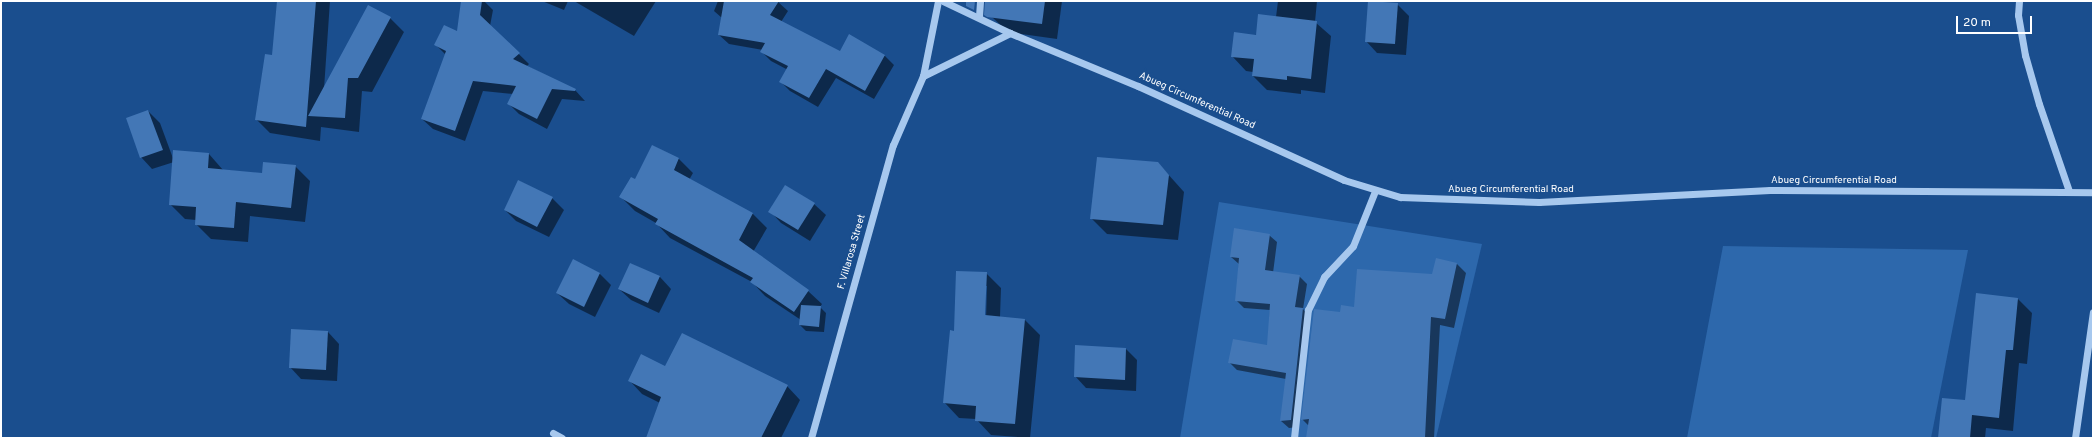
<!DOCTYPE html>
<html>
<head>
<meta charset="utf-8">
<style>
  body { margin:0 }
  #map { position:relative; width:2094px; height:439px; overflow:hidden; background:#1a4e8e; font-family:Overpass,sans-serif }
  div>[style] { position:absolute }
  .green>* { inset:0; background:#2d68ac }
  .shadow>* { inset:0; background:#0007 }
  .building>* { inset:0; background:#4377b6 }
  .minor>* { height:7px; margin:-3.5px; padding:0 3.5px; transform-origin:3.5px; border-radius:3.5px; background:#a7c8ee }
  span { translate:-50% -50%; white-space:nowrap; text-align:center; line-height:1.15; -webkit-text-stroke:4px #1a4e8e; paint-order:stroke }
  .street-label { font-size:10px; color:#fff }
  .frame { position:absolute; inset:0; border:2px solid #fff; pointer-events:none }
  .scale { position:absolute; left:1956px; top:16px; width:76px; height:18px; box-sizing:border-box; border:2px solid #fff; border-top:0; padding-left:5px; font-size:12px; line-height:14px; white-space:nowrap; color:#fff; -webkit-text-stroke:3px #1a4e8e; paint-order:stroke }
</style>
</head>
<body>
<div id="map">
  <div class="green">
    <i style="clip-path:polygon(1219px 202px,1482px 244px,1436px 438px,1180px 438px)"></i>
    <i style="clip-path:polygon(1723px 246px,1968px 250px,1931px 438px,1687px 438px)"></i>
  </div>
  <div class="shadow">
    <i style="clip-path:polygon(278px 1px,330px 1px,324px 89px,390px 18px,404px 32px,372px 92px,362px 91px,359px 132px,321px 127px,320px 141px,270px 133px,256px 119px,273px 56px)"></i>
    <i style="clip-path:polygon(462px 1px,484px 1px,493px 10px,490px 26px,529px 64px,527px 66px,575px 90px,585px 101px,562px 99px,547px 129px,519px 114px,509px 104px,513px 94px,483px 91px,465px 141px,433px 129px,422px 119px,446px 55px,436px 45px,458px 32px)"></i>
    <i style="clip-path:polygon(542px 1px,568px 1px,564px 10px)"></i>
    <i style="clip-path:polygon(574px 1px,656px 1px,634px 36px)"></i>
    <i style="clip-path:polygon(718px 1px,777px 1px,788px 11px,781px 22px,840px 53px,885px 56px,894px 65px,874px 99px,836px 78px,818px 107px,790px 91px,781px 82px,788px 70px,771px 61px,762px 52px,763px 50px,729px 44px,719px 35px,722px 18px,714px 11px)"></i>
    <i style="clip-path:polygon(994px 1px,1062px 1px,1057px 39px,1008px 32px,992px 17px)"></i>
    <i style="clip-path:polygon(1278px 1px,1317px 1px,1315px 22px,1331px 36px,1325px 93px,1301px 90px,1301px 94px,1267px 90px,1253px 76px,1253px 72px,1246px 71px,1232px 56px,1276px 17px)"></i>
    <i style="clip-path:polygon(1397px 4px,1409px 16px,1406px 55px,1377px 53px,1366px 41px)"></i>
    <i style="clip-path:polygon(148px 111px,160px 123px,174px 161px,209px 154px,223px 170px,263px 174px,295px 166px,310px 181px,305px 222px,250px 216px,248px 242px,211px 239px,196px 224px,196px 220px,185px 219px,170px 204px,174px 162px,152px 169px,141px 157px)"></i>
    <i style="clip-path:polygon(653px 146px,679px 159px,693px 173px,689px 180px,753px 214px,767px 228px,753px 252px,808px 291px,822px 304px,820px 307px,826px 313px,824px 332px,806px 331px,800px 325px,801px 320px,765px 296px,752px 282px,670px 238px,656px 223px,635px 211px,621px 197px,636px 180px)"></i>
    <i style="clip-path:polygon(1158px 163px,1184px 192px,1178px 240px,1107px 234px,1091px 218px)"></i>
    <i style="clip-path:polygon(519px 181px,552px 198px,564px 210px,549px 237px,516px 221px,505px 210px)"></i>
    <i style="clip-path:polygon(785px 186px,814px 204px,826px 215px,810px 241px,781px 223px,770px 211px)"></i>
    <i style="clip-path:polygon(1269px 235px,1277px 242px,1273px 273px,1299px 276px,1307px 284px,1303px 309px,1310px 317px,1298px 427px,1289px 428px,1281px 421px,1286px 379px,1237px 370px,1230px 363px,1268px 346px,1270px 310px,1244px 308px,1236px 300px,1239px 264px,1231px 257px)"></i>
    <i style="clip-path:polygon(573px 261px,600px 274px,611px 285px,595px 317px,569px 304px,557px 293px)"></i>
    <i style="clip-path:polygon(631px 264px,660px 277px,671px 289px,659px 313px,631px 300px,619px 289px)"></i>
    <i style="clip-path:polygon(1457px 264px,1466px 273px,1454px 328px,1440px 325px,1434px 438px,1307px 438px,1309px 426px,1302px 419px,1341px 313px)"></i>
    <i style="clip-path:polygon(evenodd,986px 273px,1001px 288px,1000px 317px,1025px 320px,1040px 335px,1030px 438px,991px 435px,976px 419px,959px 418px,944px 402px,955px 332px,986px 273px,985px 286px,987px 286px,986px 320px,984px 320px,985px 286px)"></i>
    <i style="clip-path:polygon(2018px 299px,2032px 313px,2027px 364px,2019px 363px,2013px 431px,1986px 428px,1985px 438px,1939px 438px,1966px 401px)"></i>
    <i style="clip-path:polygon(328px 332px,339px 344px,337px 381px,301px 379px,290px 367px)"></i>
    <i style="clip-path:polygon(1076px 346px,1126px 349px,1137px 360px,1136px 391px,1086px 388px,1075px 376px)"></i>
    <i style="clip-path:polygon(666px 368px,787px 386px,800px 400px,781px 438px,648px 438px,660px 403px,642px 394px,629px 380px)"></i>
  </div>
  <div class="building">
    <i style="clip-path:polygon(277px 1px,316px 1px,306px 127px,255px 120px,265px 54px,272px 55px)"></i>
    <i style="clip-path:polygon(461px 1px,482px 1px,480px 15px,520px 53px,513px 59px,576px 89px,575px 91px,552px 89px,537px 119px,507px 104px,516px 86px,473px 81px,455px 131px,421px 119px,446px 51px,434px 45px,444px 25px,457px 31px)"></i>
    <i style="clip-path:polygon(724px 1px,779px 1px,770px 15px,840px 51px,849px 34px,885px 55px,865px 91px,826px 69px,809px 98px,779px 82px,788px 66px,760px 52px,765px 43px,718px 35px)"></i>
    <i style="clip-path:polygon(966px 1px,975px 1px,974px 10px,966px 6px)"></i>
    <i style="clip-path:polygon(985px 1px,1045px 1px,1042px 24px,987px 17px,984px 15px)"></i>
    <i style="clip-path:polygon(1368px 1px,1398px 3px,1395px 44px,1365px 42px)"></i>
    <i style="clip-path:polygon(368px 5px,391px 17px,358px 78px,348px 78px,345px 118px,308px 116px)"></i>
    <i style="clip-path:polygon(1258px 14px,1317px 21px,1311px 79px,1287px 76px,1287px 80px,1252px 76px,1254px 59px,1231px 57px,1234px 32px,1256px 35px)"></i>
    <i style="clip-path:polygon(148px 110px,163px 150px,140px 158px,126px 118px)"></i>
    <i style="clip-path:polygon(652px 145px,679px 158px,674px 170px,753px 213px,739px 240px,809px 290px,794px 312px,750px 282px,753px 278px,655px 224px,658px 219px,619px 197px,631px 177px,635px 179px)"></i>
    <i style="clip-path:polygon(173px 150px,209px 153px,208px 168px,262px 173px,263px 162px,296px 165px,291px 208px,236px 202px,234px 228px,195px 225px,196px 207px,169px 205px)"></i>
    <i style="clip-path:polygon(1097px 157px,1158px 162px,1169px 175px,1163px 225px,1090px 219px)"></i>
    <i style="clip-path:polygon(518px 180px,553px 197px,537px 227px,504px 210px)"></i>
    <i style="clip-path:polygon(785px 185px,815px 203px,798px 230px,768px 212px)"></i>
    <i style="clip-path:polygon(1234px 228px,1270px 234px,1265px 270px,1300px 275px,1295px 307px,1303px 308px,1291px 420px,1280px 421px,1286px 373px,1228px 363px,1233px 339px,1267px 345px,1270px 304px,1235px 301px,1239px 258px,1230px 257px)"></i>
    <i style="clip-path:polygon(1436px 258px,1457px 263px,1445px 319px,1431px 317px,1425px 438px,1306px 438px,1309px 419px,1301px 420px,1314px 309px,1340px 312px,1341px 305px,1354px 307px,1357px 269px,1432px 274px)"></i>
    <i style="clip-path:polygon(573px 259px,600px 273px,584px 307px,556px 293px)"></i>
    <i style="clip-path:polygon(630px 263px,660px 276px,648px 303px,618px 289px)"></i>
    <i style="clip-path:polygon(956px 271px,987px 272px,985px 315px,1025px 319px,1015px 424px,975px 421px,976px 406px,943px 403px,950px 330px,954px 331px)"></i>
    <i style="clip-path:polygon(1976px 293px,2018px 298px,2013px 350px,2006px 350px,1999px 418px,1972px 415px,1970px 438px,1938px 438px,1942px 398px,1965px 400px)"></i>
    <i style="clip-path:polygon(801px 305px,821px 306px,819px 327px,799px 325px)"></i>
    <i style="clip-path:polygon(291px 329px,328px 331px,326px 370px,289px 368px)"></i>
    <i style="clip-path:polygon(682px 333px,788px 385px,761px 438px,646px 438px,661px 397px,628px 381px,641px 354px,665px 366px)"></i>
    <i style="clip-path:polygon(1075px 345px,1126px 348px,1125px 380px,1074px 377px)"></i>
  </div>
  <div class="minor">
    <i style="left:943px;top:1px;width:74px;rotate:25.5deg"></i>
    <i style="left:1010px;top:33px;width:139px;rotate:22.5deg"></i>
    <i style="left:1138px;top:86px;width:226px;rotate:24.5deg"></i>
    <i style="left:1344px;top:180px;width:59px;rotate:16.9deg"></i>
    <i style="left:1400px;top:197px;width:139px;rotate:2.1deg"></i>
    <i style="left:1539px;top:202px;width:231px;rotate:-3deg"></i>
    <i style="left:1770px;top:190px;width:323px;rotate:0.4deg"></i>
    <i style="left:2019px;top:1px;width:14px;rotate:94deg"></i>
    <i style="left:2018px;top:15px;width:41px;rotate:80.1deg"></i>
    <i style="left:2025px;top:55px;width:51px;rotate:74.1deg"></i>
    <i style="left:2039px;top:104px;width:92px;rotate:71deg"></i>
    <i style="left:979px;top:16px;width:15px;rotate:-86deg"></i>
    <i style="left:923px;top:76px;width:97px;rotate:-26.3deg"></i>
    <i style="left:553px;top:433px;width:10px;rotate:29deg"></i>
    <i style="left:811px;top:438px;width:304px;rotate:-74.4deg"></i>
    <i style="left:893px;top:145px;width:75px;rotate:-66.5deg"></i>
    <i style="left:923px;top:76px;width:76px;rotate:-78.7deg"></i>
    <i style="left:1294px;top:438px;width:129px;rotate:-83.8deg"></i>
    <i style="left:1308px;top:310px;width:37px;rotate:-64deg"></i>
    <i style="left:1324px;top:277px;width:42px;rotate:-46.9deg"></i>
    <i style="left:1353px;top:246px;width:59px;rotate:-68.2deg"></i>
    <i style="left:2075px;top:438px;width:127px;rotate:-81.9deg"></i>
  </div>
  <div class="street-label">
    <span style="left:1197px;top:101px;rotate:24deg">Abueg Circumferential Road</span>
    <span style="left:1834px;top:181px">Abueg Circumferential Road</span>
    <span style="left:1511px;top:190px">Abueg Circumferential Road</span>
    <span style="left:852px;top:252px;rotate:-74deg">F. Villarosa Street</span>
  </div>
  <div class="frame"></div>
  <div class="scale">20 m</div>
</div>
</body>
</html>
